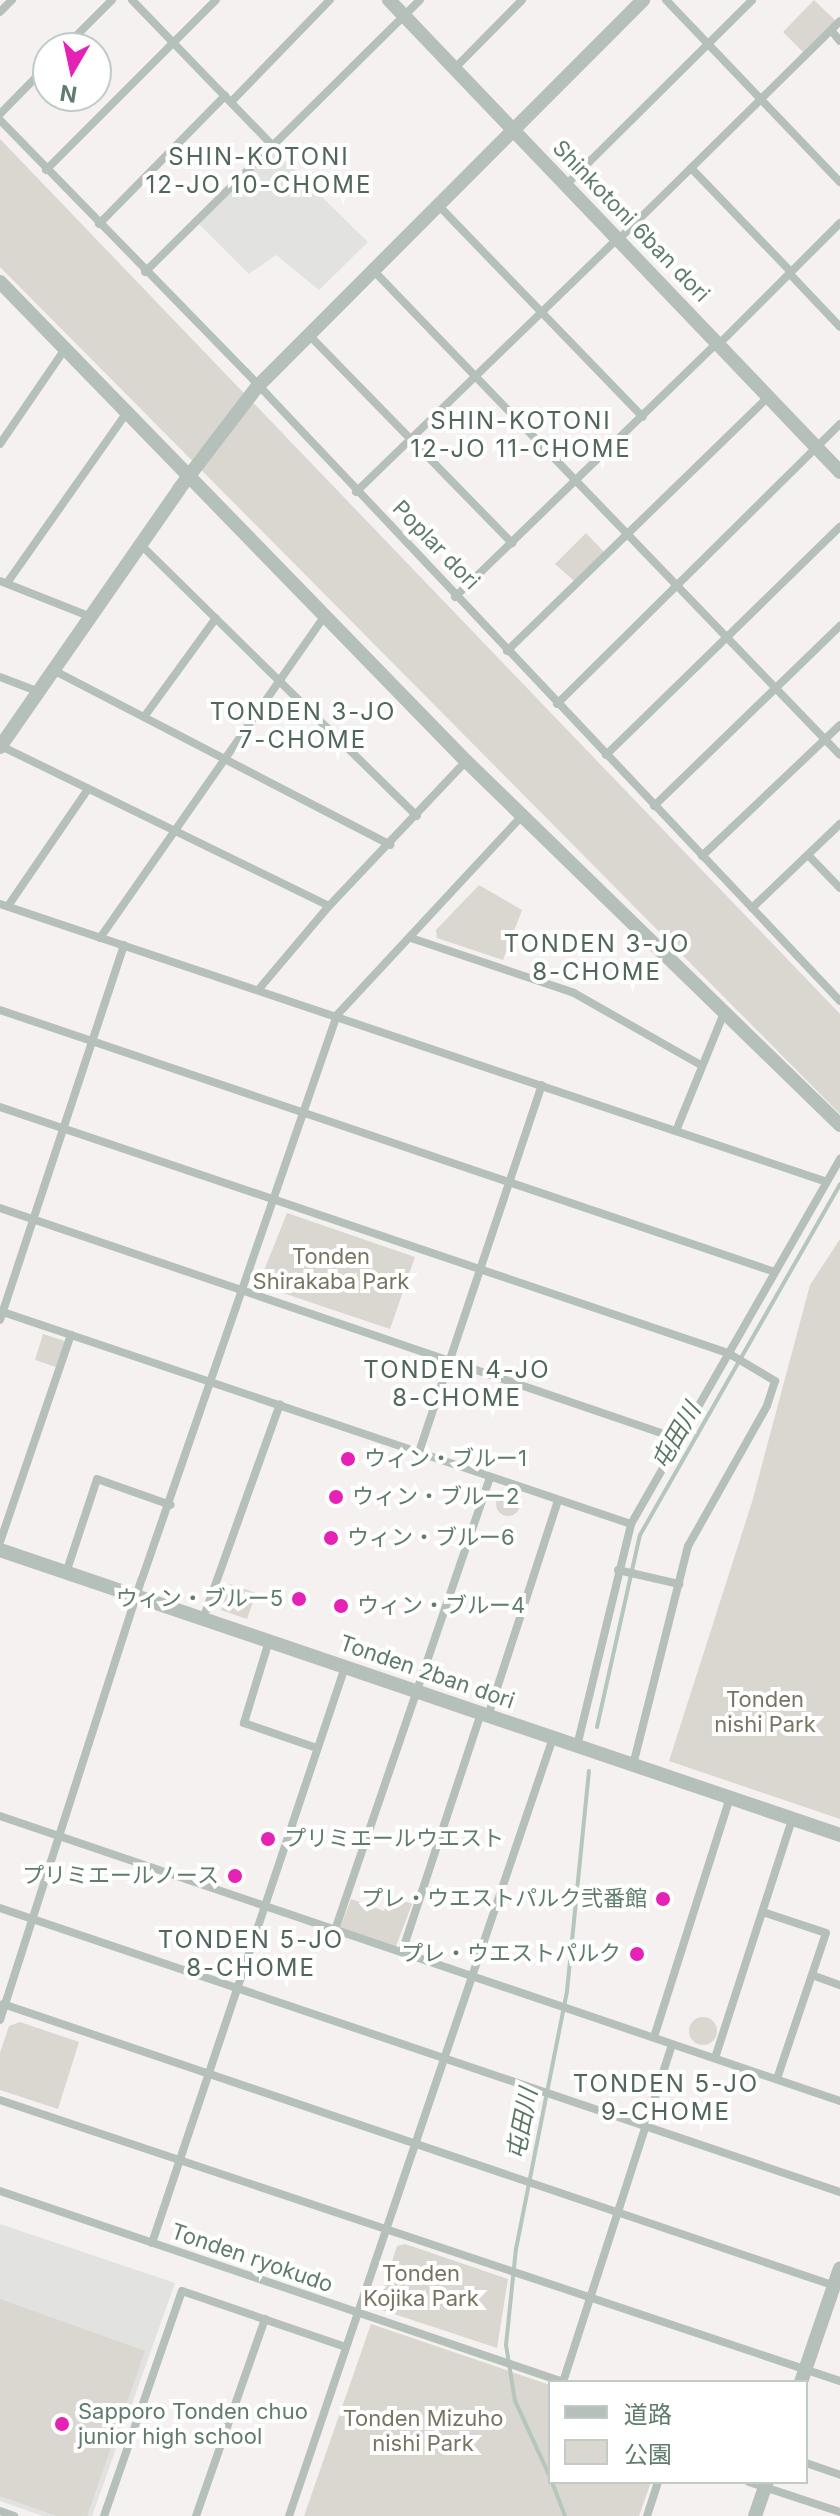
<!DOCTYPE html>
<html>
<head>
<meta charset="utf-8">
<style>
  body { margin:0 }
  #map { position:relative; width:840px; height:2516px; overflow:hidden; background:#f5f1f1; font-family:Inter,"Noto Sans JP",sans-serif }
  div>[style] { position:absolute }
  .built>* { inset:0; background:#e2e2e0 }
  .green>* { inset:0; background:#dad6d0 }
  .round { border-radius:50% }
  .stream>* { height:4px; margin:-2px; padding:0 2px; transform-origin:2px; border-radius:2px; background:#b5c7ba }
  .minor>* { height:8px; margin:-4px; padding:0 4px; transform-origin:4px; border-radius:4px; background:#b6c0ba }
  .tertiary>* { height:14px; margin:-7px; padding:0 7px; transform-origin:7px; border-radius:7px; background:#b6c0ba }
  .dots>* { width:22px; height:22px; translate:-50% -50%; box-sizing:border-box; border:4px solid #fff; border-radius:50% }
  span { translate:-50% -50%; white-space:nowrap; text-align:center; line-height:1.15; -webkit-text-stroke:8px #fff; paint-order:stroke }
  .street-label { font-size:22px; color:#5f7c6c }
  .park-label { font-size:22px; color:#797562 }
  .poi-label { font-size:22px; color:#5f7c6c }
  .left { translate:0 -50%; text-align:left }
  .right { translate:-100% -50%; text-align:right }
  .neighbourhood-label { font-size:24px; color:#51675b; letter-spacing:2px }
  .water-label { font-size:24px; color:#5a7863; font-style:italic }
  .legend { position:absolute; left:548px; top:2380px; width:260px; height:104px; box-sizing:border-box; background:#fff; border:2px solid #bfcbc4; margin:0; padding:10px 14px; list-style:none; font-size:24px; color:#5f7c6c }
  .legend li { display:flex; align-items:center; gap:16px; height:40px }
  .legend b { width:40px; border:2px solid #bfcbc4 }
  .north { position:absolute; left:32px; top:32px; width:80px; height:80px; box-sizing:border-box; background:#fff; border:2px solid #bfcbc4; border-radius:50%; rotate:189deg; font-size:22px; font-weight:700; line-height:32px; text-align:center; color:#5f7c6c }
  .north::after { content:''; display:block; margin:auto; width:28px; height:36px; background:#e521b6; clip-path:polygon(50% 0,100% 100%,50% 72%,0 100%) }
</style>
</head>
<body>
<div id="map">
  <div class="built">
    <i style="clip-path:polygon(274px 150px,368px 242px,319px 290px,276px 255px,249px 274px,199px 224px)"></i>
    <i style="clip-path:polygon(0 2224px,175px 2283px,92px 2516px,43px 2516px,0 2501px)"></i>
  </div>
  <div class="green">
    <i style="clip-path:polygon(814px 0,836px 21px,803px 52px,783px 32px)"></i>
    <i style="clip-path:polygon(0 139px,840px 1014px,840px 1114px,0 267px)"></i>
    <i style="clip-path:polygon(586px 533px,604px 552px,574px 581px,555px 564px)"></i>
    <i style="clip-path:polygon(479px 885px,522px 910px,503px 960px,437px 938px,436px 930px)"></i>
    <i style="clip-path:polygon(287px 1213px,415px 1257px,390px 1329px,265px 1287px,261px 1278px)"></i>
    <i style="clip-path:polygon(840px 1239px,840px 1819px,669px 1761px,752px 1502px,810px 1285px)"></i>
    <i style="clip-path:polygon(43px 1334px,65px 1341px,56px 1367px,35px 1360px)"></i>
    <i class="round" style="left:496px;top:1492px;width:24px;height:24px"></i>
    <i style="clip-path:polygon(230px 1584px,256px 1593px,247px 1619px,221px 1610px)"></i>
    <i style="clip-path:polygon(390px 1896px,412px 1904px,395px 1949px,340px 1928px,351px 1899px,384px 1911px)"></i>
    <i class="round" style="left:689px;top:2017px;width:28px;height:28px"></i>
    <i style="clip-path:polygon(20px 2022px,79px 2042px,58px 2109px,0 2090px,0 2053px,9px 2026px)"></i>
    <i style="clip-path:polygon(405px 2244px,508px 2279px,497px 2348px,382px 2310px,378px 2305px,397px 2246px)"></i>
    <i style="clip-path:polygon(0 2299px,145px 2351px,87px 2516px,57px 2516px,0 2496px)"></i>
    <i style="clip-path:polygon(371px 2324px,550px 2385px,550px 2482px,651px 2482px,639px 2516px,304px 2516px)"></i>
  </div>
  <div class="stream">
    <i style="left:597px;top:1727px;width:197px;rotate:-77.4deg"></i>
    <i style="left:640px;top:1535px;width:404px;rotate:-60.3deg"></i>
    <i style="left:550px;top:2477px;width:84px;rotate:-114.7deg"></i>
    <i style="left:515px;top:2401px;width:57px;rotate:-99.1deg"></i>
    <i style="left:506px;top:2345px;width:97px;rotate:-84.1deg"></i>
    <i style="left:516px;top:2249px;width:263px;rotate:-78.8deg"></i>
    <i style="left:567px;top:1991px;width:221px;rotate:-84.3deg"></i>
    <i style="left:552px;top:2482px;width:36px;rotate:69deg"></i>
  </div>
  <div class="minor">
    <i style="left:132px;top:0;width:203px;rotate:46deg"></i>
    <i style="left:666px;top:0;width:252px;rotate:46.3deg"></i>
    <i style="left:0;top:12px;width:17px;rotate:-45deg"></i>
    <i style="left:831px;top:30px;width:14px;rotate:51deg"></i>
    <i style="left:64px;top:48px;width:68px;rotate:-45deg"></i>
    <i style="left:455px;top:68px;width:95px;rotate:-45.4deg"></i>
    <i style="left:231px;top:102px;width:142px;rotate:-45.9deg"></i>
    <i style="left:0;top:114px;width:69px;rotate:-45.6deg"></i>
    <i style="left:0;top:120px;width:352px;rotate:45.7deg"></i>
    <i style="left:246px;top:372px;width:865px;rotate:46.64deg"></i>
    <i style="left:691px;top:168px;width:144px;rotate:46.1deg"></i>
    <i style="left:46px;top:170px;width:240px;rotate:-45deg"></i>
    <i style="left:566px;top:185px;width:262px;rotate:-44.8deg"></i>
    <i style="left:439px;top:206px;width:293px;rotate:46deg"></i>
    <i style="left:99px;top:224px;width:180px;rotate:-45.5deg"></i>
    <i style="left:618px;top:240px;width:312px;rotate:-44.6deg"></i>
    <i style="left:373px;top:270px;width:673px;rotate:46.08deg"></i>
    <i style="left:145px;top:272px;width:387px;rotate:-44.7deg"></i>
    <i style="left:789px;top:273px;width:74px;rotate:46.6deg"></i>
    <i style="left:309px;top:335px;width:291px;rotate:45.7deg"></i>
    <i style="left:718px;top:345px;width:173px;rotate:-45deg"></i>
    <i style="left:0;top:444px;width:115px;rotate:-55.6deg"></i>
    <i style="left:356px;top:492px;width:363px;rotate:-44.1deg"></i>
    <i style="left:140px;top:544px;width:388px;rotate:44.5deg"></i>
    <i style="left:0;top:581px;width:96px;rotate:21.5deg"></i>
    <i style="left:7px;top:583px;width:209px;rotate:-54.9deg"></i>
    <i style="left:455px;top:597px;width:365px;rotate:-44.1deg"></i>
    <i style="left:507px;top:651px;width:364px;rotate:-44.2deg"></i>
    <i style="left:53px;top:670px;width:380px;rotate:27.4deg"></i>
    <i style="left:0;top:677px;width:40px;rotate:21deg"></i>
    <i style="left:557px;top:704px;width:398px;rotate:-44.7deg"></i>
    <i style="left:144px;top:717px;width:122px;rotate:-54deg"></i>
    <i style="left:1px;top:746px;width:365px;rotate:26deg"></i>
    <i style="left:606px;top:755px;width:327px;rotate:-44.3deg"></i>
    <i style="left:654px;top:806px;width:259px;rotate:-44.1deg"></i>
    <i style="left:808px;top:855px;width:46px;rotate:45.9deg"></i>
    <i style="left:702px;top:856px;width:190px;rotate:-43.5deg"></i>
    <i style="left:0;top:904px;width:869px;rotate:18.58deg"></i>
    <i style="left:8px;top:906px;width:142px;rotate:-55.6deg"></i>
    <i style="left:752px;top:908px;width:122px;rotate:-43.7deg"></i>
    <i style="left:100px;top:938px;width:395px;rotate:-55.1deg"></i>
    <i style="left:411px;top:938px;width:172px;rotate:18.6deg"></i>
    <i style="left:574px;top:993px;width:144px;rotate:29.6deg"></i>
    <i style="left:259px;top:989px;width:109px;rotate:-49.9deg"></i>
    <i style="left:329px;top:906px;width:199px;rotate:-46.6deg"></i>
    <i style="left:0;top:1010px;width:818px;rotate:18.68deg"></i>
    <i style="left:0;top:1107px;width:768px;rotate:18.67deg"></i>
    <i style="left:728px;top:1353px;width:55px;rotate:30.8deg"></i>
    <i style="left:775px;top:1381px;width:26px;rotate:108deg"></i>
    <i style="left:767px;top:1406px;width:161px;rotate:119.4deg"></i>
    <i style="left:688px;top:1546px;width:226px;rotate:104.1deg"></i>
    <i style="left:676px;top:1131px;width:127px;rotate:-67.9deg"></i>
    <i style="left:0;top:1208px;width:717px;rotate:18.79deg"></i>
    <i style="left:0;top:1311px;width:666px;rotate:18.65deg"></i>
    <i style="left:0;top:1320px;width:395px;rotate:-71.7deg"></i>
    <i style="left:418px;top:1455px;width:390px;rotate:-71.5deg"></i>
    <i style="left:0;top:1542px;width:219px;rotate:-71.1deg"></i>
    <i style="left:618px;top:1570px;width:63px;rotate:12.9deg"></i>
    <i style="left:66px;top:1573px;width:99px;rotate:-71.7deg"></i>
    <i style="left:97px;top:1479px;width:78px;rotate:19.4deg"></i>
    <i style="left:203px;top:1619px;width:228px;rotate:-70.3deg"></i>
    <i style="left:269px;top:1641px;width:86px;rotate:107deg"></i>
    <i style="left:244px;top:1723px;width:77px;rotate:18.9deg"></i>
    <i style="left:488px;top:1716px;width:226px;rotate:-72deg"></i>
    <i style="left:577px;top:1746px;width:228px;rotate:-76.3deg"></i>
    <i style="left:631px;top:1524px;width:421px;rotate:-60.2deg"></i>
    <i style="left:0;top:1816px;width:887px;rotate:18.74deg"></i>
    <i style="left:0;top:1908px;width:887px;rotate:18.68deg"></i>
    <i style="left:763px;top:1912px;width:66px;rotate:18.4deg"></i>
    <i style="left:826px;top:1933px;width:154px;rotate:108.6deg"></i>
    <i style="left:335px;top:1930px;width:477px;rotate:-71.1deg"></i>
    <i style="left:402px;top:1952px;width:252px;rotate:-71.7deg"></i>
    <i style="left:812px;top:1975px;width:30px;rotate:20deg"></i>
    <i style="left:3px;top:2004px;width:878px;rotate:18.72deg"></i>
    <i style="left:0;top:2020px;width:463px;rotate:-72.2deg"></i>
    <i style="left:142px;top:1579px;width:597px;rotate:-70.93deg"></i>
    <i style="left:337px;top:1015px;width:272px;rotate:-47.1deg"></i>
    <i style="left:654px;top:2037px;width:251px;rotate:-72.4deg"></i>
    <i style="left:715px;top:2058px;width:251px;rotate:-72.1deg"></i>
    <i style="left:0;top:2100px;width:886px;rotate:18.5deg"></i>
    <i style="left:0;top:2191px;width:595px;rotate:18.74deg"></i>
    <i style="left:152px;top:2243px;width:607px;rotate:-71.48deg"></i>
    <i style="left:563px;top:2382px;width:355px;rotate:-72.1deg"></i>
    <i style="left:806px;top:2463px;width:36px;rotate:19deg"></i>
    <i style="left:749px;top:2482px;width:96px;rotate:18.2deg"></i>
    <i style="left:0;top:2511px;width:15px;rotate:20deg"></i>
    <i style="left:104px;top:2516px;width:238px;rotate:-70.9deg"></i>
    <i style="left:182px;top:2291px;width:173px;rotate:18.9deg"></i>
    <i style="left:196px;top:2516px;width:209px;rotate:-70.7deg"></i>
    <i style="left:289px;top:2516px;width:822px;rotate:-71.26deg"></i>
    <i style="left:647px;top:2516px;width:36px;rotate:-72deg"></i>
  </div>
  <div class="tertiary">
    <i style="left:389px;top:0;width:653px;rotate:46.3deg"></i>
    <i style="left:0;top:282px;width:668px;rotate:45.79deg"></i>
    <i style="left:466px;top:761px;width:522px;rotate:44.22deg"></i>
    <i style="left:0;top:747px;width:314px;rotate:-55.2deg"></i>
    <i style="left:179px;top:489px;width:128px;rotate:-52.6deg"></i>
    <i style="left:257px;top:387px;width:547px;rotate:-45.07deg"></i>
    <i style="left:0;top:1550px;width:887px;rotate:18.74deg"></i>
    <i style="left:801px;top:2382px;width:120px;rotate:-71.1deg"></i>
    <i style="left:755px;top:2516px;width:36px;rotate:-71deg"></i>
  </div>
  <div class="dots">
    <i style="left:348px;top:1459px;background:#e521b6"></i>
    <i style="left:336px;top:1497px;background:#e521b6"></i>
    <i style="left:331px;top:1538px;background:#e521b6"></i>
    <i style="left:299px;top:1599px;background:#e521b6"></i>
    <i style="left:341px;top:1606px;background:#e521b6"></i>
    <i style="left:268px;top:1839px;background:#e521b6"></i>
    <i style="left:235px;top:1876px;background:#e521b6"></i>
    <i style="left:663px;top:1899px;background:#e521b6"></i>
    <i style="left:637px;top:1954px;background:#e521b6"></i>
    <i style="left:62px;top:2424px;background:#e521b6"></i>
  </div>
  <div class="street-label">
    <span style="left:631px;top:221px;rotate:46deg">Shinkotoni 6ban dori</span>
    <span style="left:436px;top:545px;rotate:46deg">Poplar dori</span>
    <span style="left:427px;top:1672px;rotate:19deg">Tonden 2ban dori</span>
    <span style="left:252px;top:2258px;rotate:19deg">Tonden ryokudo</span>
  </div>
  <div class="park-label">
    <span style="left:331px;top:1269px">Tonden<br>Shirakaba Park</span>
    <span style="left:765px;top:1712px">Tonden<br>nishi Park</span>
    <span style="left:421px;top:2286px">Tonden<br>Kojika Park</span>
    <span style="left:423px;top:2431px">Tonden Mizuho<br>nishi Park</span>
  </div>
  <div class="poi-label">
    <span class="left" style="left:364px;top:1459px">ウィン・ブルー1</span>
    <span class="left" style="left:352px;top:1497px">ウィン・ブルー2</span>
    <span class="left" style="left:347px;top:1538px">ウィン・ブルー6</span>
    <span class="right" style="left:283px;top:1599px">ウィン・ブルー5</span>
    <span class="left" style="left:357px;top:1606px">ウィン・ブルー4</span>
    <span class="left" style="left:284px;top:1839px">プリミエールウエスト</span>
    <span class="right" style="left:219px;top:1876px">プリミエールノース</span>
    <span class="right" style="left:647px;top:1899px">プレ・ウエストパルク弐番館</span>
    <span class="right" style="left:621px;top:1954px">プレ・ウエストパルク</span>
    <span class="left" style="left:78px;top:2424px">Sapporo Tonden chuo<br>junior high school</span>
  </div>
  <div class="neighbourhood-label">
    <span style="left:259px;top:171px">SHIN-KOTONI<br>12-JO 10-CHOME</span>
    <span style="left:521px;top:435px">SHIN-KOTONI<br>12-JO 11-CHOME</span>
    <span style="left:303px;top:726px">TONDEN 3-JO<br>7-CHOME</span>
    <span style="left:597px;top:958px">TONDEN 3-JO<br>8-CHOME</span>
    <span style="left:457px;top:1384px">TONDEN 4-JO<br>8-CHOME</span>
    <span style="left:251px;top:1954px">TONDEN 5-JO<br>8-CHOME</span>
    <span style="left:666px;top:2098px">TONDEN 5-JO<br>9-CHOME</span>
  </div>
  <div class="water-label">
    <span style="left:676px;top:1436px;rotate:-60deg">屯田川</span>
    <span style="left:522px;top:2124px;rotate:-79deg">屯田川</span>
  </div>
  <ul class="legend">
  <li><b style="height:10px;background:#b6c0ba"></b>道路</li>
  <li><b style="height:22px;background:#dad6d0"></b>公園</li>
  </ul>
  <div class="north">N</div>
</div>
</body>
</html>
